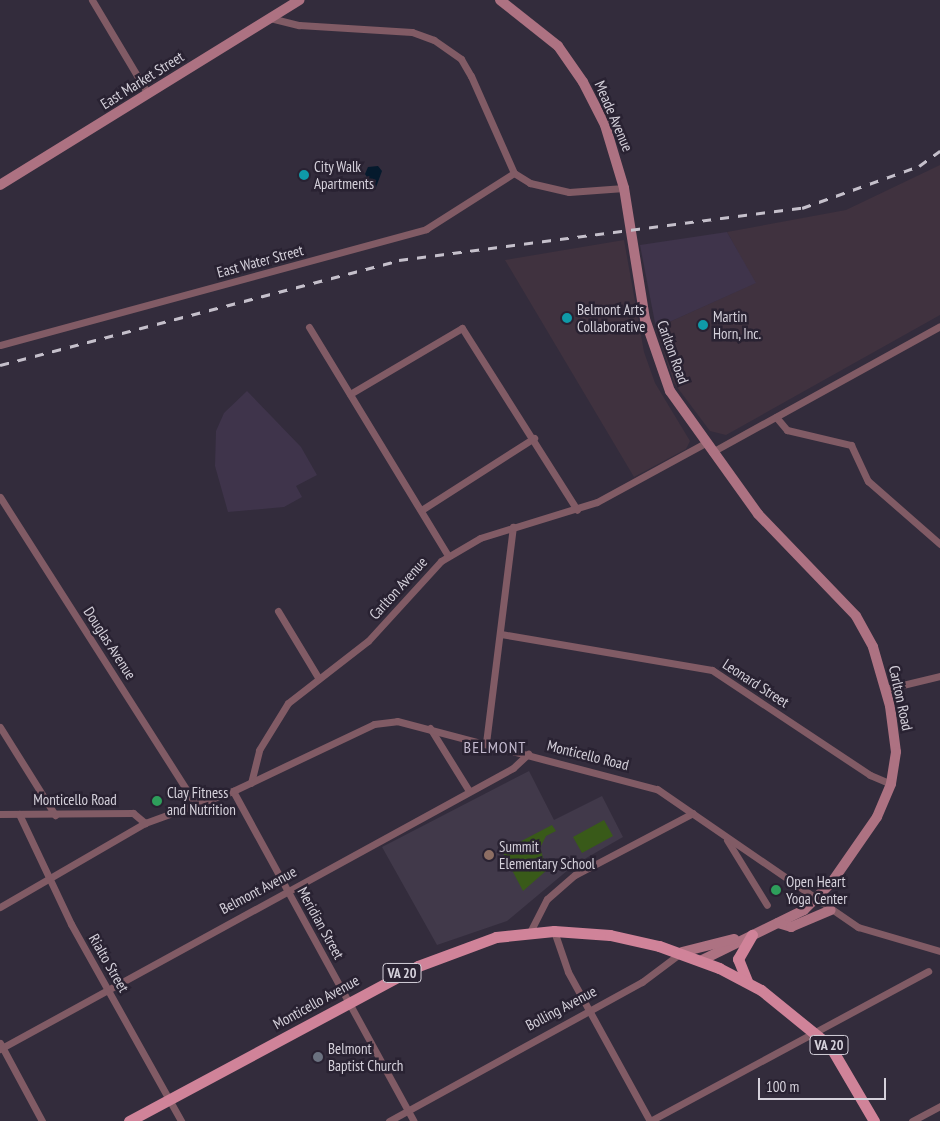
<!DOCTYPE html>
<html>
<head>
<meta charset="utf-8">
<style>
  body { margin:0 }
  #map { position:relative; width:940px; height:1121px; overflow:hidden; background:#332c3c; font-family:"PT Sans Narrow",sans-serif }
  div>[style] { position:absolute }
  .commercial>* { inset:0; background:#40323f }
  .built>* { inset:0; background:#3f344b }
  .education>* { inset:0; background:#41394a }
  .green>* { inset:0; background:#395a19 }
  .water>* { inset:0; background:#051a2d }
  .minor>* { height:7px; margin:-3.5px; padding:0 3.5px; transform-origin:3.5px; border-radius:3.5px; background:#815b65 }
  .secondary>* { height:10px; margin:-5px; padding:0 5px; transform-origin:5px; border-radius:5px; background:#ad7282 }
  .primary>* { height:11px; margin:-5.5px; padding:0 5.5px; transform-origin:5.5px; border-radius:5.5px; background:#d08399 }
  .rail>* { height:2.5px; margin-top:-1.25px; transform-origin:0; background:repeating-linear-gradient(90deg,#c5c0cb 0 9px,transparent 0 18px) }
  .dots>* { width:14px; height:14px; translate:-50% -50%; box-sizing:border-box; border:2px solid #292232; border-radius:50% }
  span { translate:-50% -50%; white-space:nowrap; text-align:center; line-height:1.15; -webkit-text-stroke:5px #292232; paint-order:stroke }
  .shield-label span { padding:1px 4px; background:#292232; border:1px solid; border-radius:4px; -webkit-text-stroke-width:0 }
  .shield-label { font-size:14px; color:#d5d1db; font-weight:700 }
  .street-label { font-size:15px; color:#d5d1db }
  .poi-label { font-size:15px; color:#d5d1db }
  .left { translate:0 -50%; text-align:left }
  .neighbourhood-label { font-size:16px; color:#c4bbd0; letter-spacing:1px }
  .scale { position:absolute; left:758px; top:1078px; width:128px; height:22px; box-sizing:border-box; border:2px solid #d5d1db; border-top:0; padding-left:6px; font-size:15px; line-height:18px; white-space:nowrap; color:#d5d1db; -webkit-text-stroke:4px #292232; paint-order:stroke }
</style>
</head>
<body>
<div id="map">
  <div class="commercial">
    <i style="clip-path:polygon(940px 165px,940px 315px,726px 435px,710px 431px,674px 383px,656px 328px,755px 283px,727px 232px,846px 210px)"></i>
    <i style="clip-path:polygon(624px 240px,644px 352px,655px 383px,690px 441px,686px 449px,634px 477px,505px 260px)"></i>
  </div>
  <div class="built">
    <i style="clip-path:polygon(727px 232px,756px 283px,656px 328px,640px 245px)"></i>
    <i style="clip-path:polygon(247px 391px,301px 447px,317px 475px,296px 486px,302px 497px,284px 507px,228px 512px,215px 466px,216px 431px,224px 413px)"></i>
  </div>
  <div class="education">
    <i style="clip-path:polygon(529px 771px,554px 820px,602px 796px,623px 837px,574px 865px,507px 921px,437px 945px,382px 847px)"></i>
  </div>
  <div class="green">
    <i style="clip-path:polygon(604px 820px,613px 836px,582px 853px,573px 837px)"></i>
    <i style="clip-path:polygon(552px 825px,556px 831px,546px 836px,540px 848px,547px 870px,523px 891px,502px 851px)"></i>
  </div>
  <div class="water">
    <i style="clip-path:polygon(378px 166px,382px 171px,375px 190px,365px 174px,368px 167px)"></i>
  </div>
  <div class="minor">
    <i style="left:92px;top:0;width:109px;rotate:59.2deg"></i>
    <i style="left:270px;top:18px;width:30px;rotate:14deg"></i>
    <i style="left:299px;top:25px;width:113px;rotate:3.5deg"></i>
    <i style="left:412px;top:32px;width:23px;rotate:20deg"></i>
    <i style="left:434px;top:40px;width:33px;rotate:35deg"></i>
    <i style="left:461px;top:59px;width:20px;rotate:60deg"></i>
    <i style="left:471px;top:76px;width:106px;rotate:66.1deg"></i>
    <i style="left:514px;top:173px;width:19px;rotate:32deg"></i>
    <i style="left:530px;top:183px;width:40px;rotate:13deg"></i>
    <i style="left:569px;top:192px;width:55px;rotate:-4.2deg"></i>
    <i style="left:309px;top:327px;width:268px;rotate:58.7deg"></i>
    <i style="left:0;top:345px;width:442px;rotate:-15.2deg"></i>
    <i style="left:426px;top:229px;width:104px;rotate:-32.5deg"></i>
    <i style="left:350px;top:394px;width:130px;rotate:-30.5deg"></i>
    <i style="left:462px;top:328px;width:215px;rotate:57.7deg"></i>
    <i style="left:776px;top:417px;width:17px;rotate:50deg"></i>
    <i style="left:787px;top:430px;width:66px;rotate:13.2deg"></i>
    <i style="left:851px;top:445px;width:40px;rotate:65deg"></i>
    <i style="left:868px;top:481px;width:96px;rotate:41.2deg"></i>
    <i style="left:712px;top:452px;width:260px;rotate:-28.9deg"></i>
    <i style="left:0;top:497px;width:365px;rotate:57.5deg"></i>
    <i style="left:423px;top:509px;width:132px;rotate:-32.6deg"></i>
    <i style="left:278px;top:611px;width:79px;rotate:58.9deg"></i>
    <i style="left:501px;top:634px;width:214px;rotate:9.7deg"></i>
    <i style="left:712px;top:670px;width:190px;rotate:33.6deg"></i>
    <i style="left:870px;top:775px;width:23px;rotate:23deg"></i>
    <i style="left:886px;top:689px;width:56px;rotate:-13.5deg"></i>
    <i style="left:0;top:727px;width:104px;rotate:58deg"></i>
    <i style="left:430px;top:728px;width:74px;rotate:58.2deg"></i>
    <i style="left:486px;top:743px;width:218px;rotate:-82.9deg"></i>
    <i style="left:251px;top:783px;width:34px;rotate:-76deg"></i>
    <i style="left:259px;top:750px;width:55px;rotate:-58.3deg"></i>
    <i style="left:288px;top:703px;width:101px;rotate:-37.8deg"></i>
    <i style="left:368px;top:641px;width:108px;rotate:-47.6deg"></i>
    <i style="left:441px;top:561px;width:45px;rotate:-30.5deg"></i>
    <i style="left:480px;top:538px;width:122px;rotate:-17.1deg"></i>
    <i style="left:597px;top:502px;width:123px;rotate:-28.6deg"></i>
    <i style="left:233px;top:791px;width:376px;rotate:61.3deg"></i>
    <i style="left:0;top:814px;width:133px;rotate:-0.4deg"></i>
    <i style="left:133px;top:813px;width:16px;rotate:40deg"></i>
    <i style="left:19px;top:814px;width:122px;rotate:64.7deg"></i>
    <i style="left:71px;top:924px;width:226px;rotate:60.8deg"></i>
    <i style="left:727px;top:840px;width:76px;rotate:58.4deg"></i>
    <i style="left:0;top:907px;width:168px;rotate:-30.1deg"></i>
    <i style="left:145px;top:823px;width:94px;rotate:-20deg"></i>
    <i style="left:233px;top:791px;width:156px;rotate:-25.4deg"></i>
    <i style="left:374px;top:724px;width:23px;rotate:-7deg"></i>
    <i style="left:397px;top:721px;width:269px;rotate:14.7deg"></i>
    <i style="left:657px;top:789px;width:244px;rotate:34.5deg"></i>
    <i style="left:858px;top:927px;width:85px;rotate:16.3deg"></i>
    <i style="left:554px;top:931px;width:43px;rotate:71.1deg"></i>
    <i style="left:568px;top:972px;width:170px;rotate:61.2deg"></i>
    <i style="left:530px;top:932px;width:37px;rotate:-63deg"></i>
    <i style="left:547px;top:899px;width:37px;rotate:-41deg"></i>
    <i style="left:575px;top:875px;width:133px;rotate:-27.7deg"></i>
    <i style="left:0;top:1043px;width:89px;rotate:61.7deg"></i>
    <i style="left:0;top:1049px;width:585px;rotate:-28.71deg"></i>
    <i style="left:513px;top:768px;width:21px;rotate:-43deg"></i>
    <i style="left:389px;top:1121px;width:289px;rotate:-28.8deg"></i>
    <i style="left:642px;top:982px;width:50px;rotate:-36.9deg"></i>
    <i style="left:650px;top:1121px;width:316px;rotate:-28.3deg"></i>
    <i style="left:912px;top:1121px;width:32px;rotate:-28deg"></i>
  </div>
  <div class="secondary">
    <i style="left:500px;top:0;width:74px;rotate:38.4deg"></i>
    <i style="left:558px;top:46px;width:44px;rotate:55.2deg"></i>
    <i style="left:583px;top:82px;width:48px;rotate:62.9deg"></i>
    <i style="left:605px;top:125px;width:66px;rotate:73.2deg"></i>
    <i style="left:624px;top:188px;width:133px;rotate:80.9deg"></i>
    <i style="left:645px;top:319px;width:76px;rotate:70.9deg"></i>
    <i style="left:670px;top:391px;width:151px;rotate:54.4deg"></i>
    <i style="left:758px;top:514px;width:141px;rotate:46.1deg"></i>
    <i style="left:856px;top:616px;width:35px;rotate:61deg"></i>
    <i style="left:873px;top:647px;width:61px;rotate:73.9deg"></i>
    <i style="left:890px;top:706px;width:46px;rotate:82.6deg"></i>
    <i style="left:896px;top:752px;width:32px;rotate:99deg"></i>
    <i style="left:891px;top:784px;width:36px;rotate:113deg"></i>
    <i style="left:877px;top:817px;width:79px;rotate:124.7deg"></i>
    <i style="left:832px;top:882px;width:40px;rotate:135deg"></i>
    <i style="left:804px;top:910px;width:114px;rotate:153.9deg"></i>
    <i style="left:0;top:185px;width:352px;rotate:-31.7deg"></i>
    <i style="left:778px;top:923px;width:14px;rotate:17deg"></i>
    <i style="left:791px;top:927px;width:43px;rotate:-23deg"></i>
    <i style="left:682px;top:952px;width:54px;rotate:-14deg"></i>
  </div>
  <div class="primary">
    <i style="left:747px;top:981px;width:24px;rotate:-112deg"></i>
    <i style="left:738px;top:959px;width:28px;rotate:-60deg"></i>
    <i style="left:129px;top:1121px;width:328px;rotate:-28.2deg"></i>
    <i style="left:418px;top:966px;width:83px;rotate:-20.4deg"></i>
    <i style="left:496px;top:937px;width:58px;rotate:-5.9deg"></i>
    <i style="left:554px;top:931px;width:56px;rotate:4.1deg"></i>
    <i style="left:610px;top:935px;width:50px;rotate:12.7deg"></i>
    <i style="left:659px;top:946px;width:64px;rotate:20.1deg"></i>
    <i style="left:719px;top:968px;width:47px;rotate:27.6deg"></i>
    <i style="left:761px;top:990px;width:89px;rotate:39.1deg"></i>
    <i style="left:830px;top:1046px;width:87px;rotate:59.6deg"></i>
  </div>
  <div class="rail">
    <i style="left:0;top:365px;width:413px;rotate:-14.7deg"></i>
    <i style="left:399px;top:260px;width:406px;rotate:-7.4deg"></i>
    <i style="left:802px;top:208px;width:124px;rotate:-19.7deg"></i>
    <i style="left:919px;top:166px;width:26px;rotate:-36deg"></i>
  </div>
  <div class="dots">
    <i style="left:304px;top:175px;background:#0f9aa8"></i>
    <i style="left:567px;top:318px;background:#0f9aa8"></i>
    <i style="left:703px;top:325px;background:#0f9aa8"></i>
    <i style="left:157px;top:801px;background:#2e9e5b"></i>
    <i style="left:489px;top:855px;background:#8d6e63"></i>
    <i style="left:776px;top:890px;background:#2e9e5b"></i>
    <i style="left:318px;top:1057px;background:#6b7280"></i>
  </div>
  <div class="shield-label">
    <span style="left:402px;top:973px">VA 20</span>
    <span style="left:829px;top:1045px">VA 20</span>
  </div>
  <div class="street-label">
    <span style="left:142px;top:80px;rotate:-32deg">East Market Street</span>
    <span style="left:614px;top:116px;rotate:67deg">Meade Avenue</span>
    <span style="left:260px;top:261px;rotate:-15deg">East Water Street</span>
    <span style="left:673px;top:352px;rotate:70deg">Carlton Road</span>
    <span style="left:398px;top:588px;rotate:-48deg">Carlton Avenue</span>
    <span style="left:110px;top:643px;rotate:57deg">Douglas Avenue</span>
    <span style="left:756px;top:683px;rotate:33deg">Leonard Street</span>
    <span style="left:901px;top:698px;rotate:78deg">Carlton Road</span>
    <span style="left:588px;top:755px;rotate:14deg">Monticello Road</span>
    <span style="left:75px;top:800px">Monticello Road</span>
    <span style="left:258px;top:890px;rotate:-28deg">Belmont Avenue</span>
    <span style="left:321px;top:923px;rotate:61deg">Meridian Street</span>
    <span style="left:109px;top:963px;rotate:60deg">Rialto Street</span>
    <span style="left:316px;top:1002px;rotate:-29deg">Monticello Avenue</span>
    <span style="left:561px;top:1008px;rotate:-28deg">Bolling Avenue</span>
  </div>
  <div class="poi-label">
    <span class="left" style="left:314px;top:175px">City Walk<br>Apartments</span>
    <span class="left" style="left:577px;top:318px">Belmont Arts<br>Collaborative</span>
    <span class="left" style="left:713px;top:325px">Martin<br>Horn, Inc.</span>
    <span class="left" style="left:167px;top:801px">Clay Fitness<br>and Nutrition</span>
    <span class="left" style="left:499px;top:855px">Summit<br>Elementary School</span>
    <span class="left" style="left:786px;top:890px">Open Heart<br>Yoga Center</span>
    <span class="left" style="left:328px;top:1057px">Belmont<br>Baptist Church</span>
  </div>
  <div class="neighbourhood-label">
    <span style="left:495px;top:747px">BELMONT</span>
  </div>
  <div class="scale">100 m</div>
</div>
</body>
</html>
